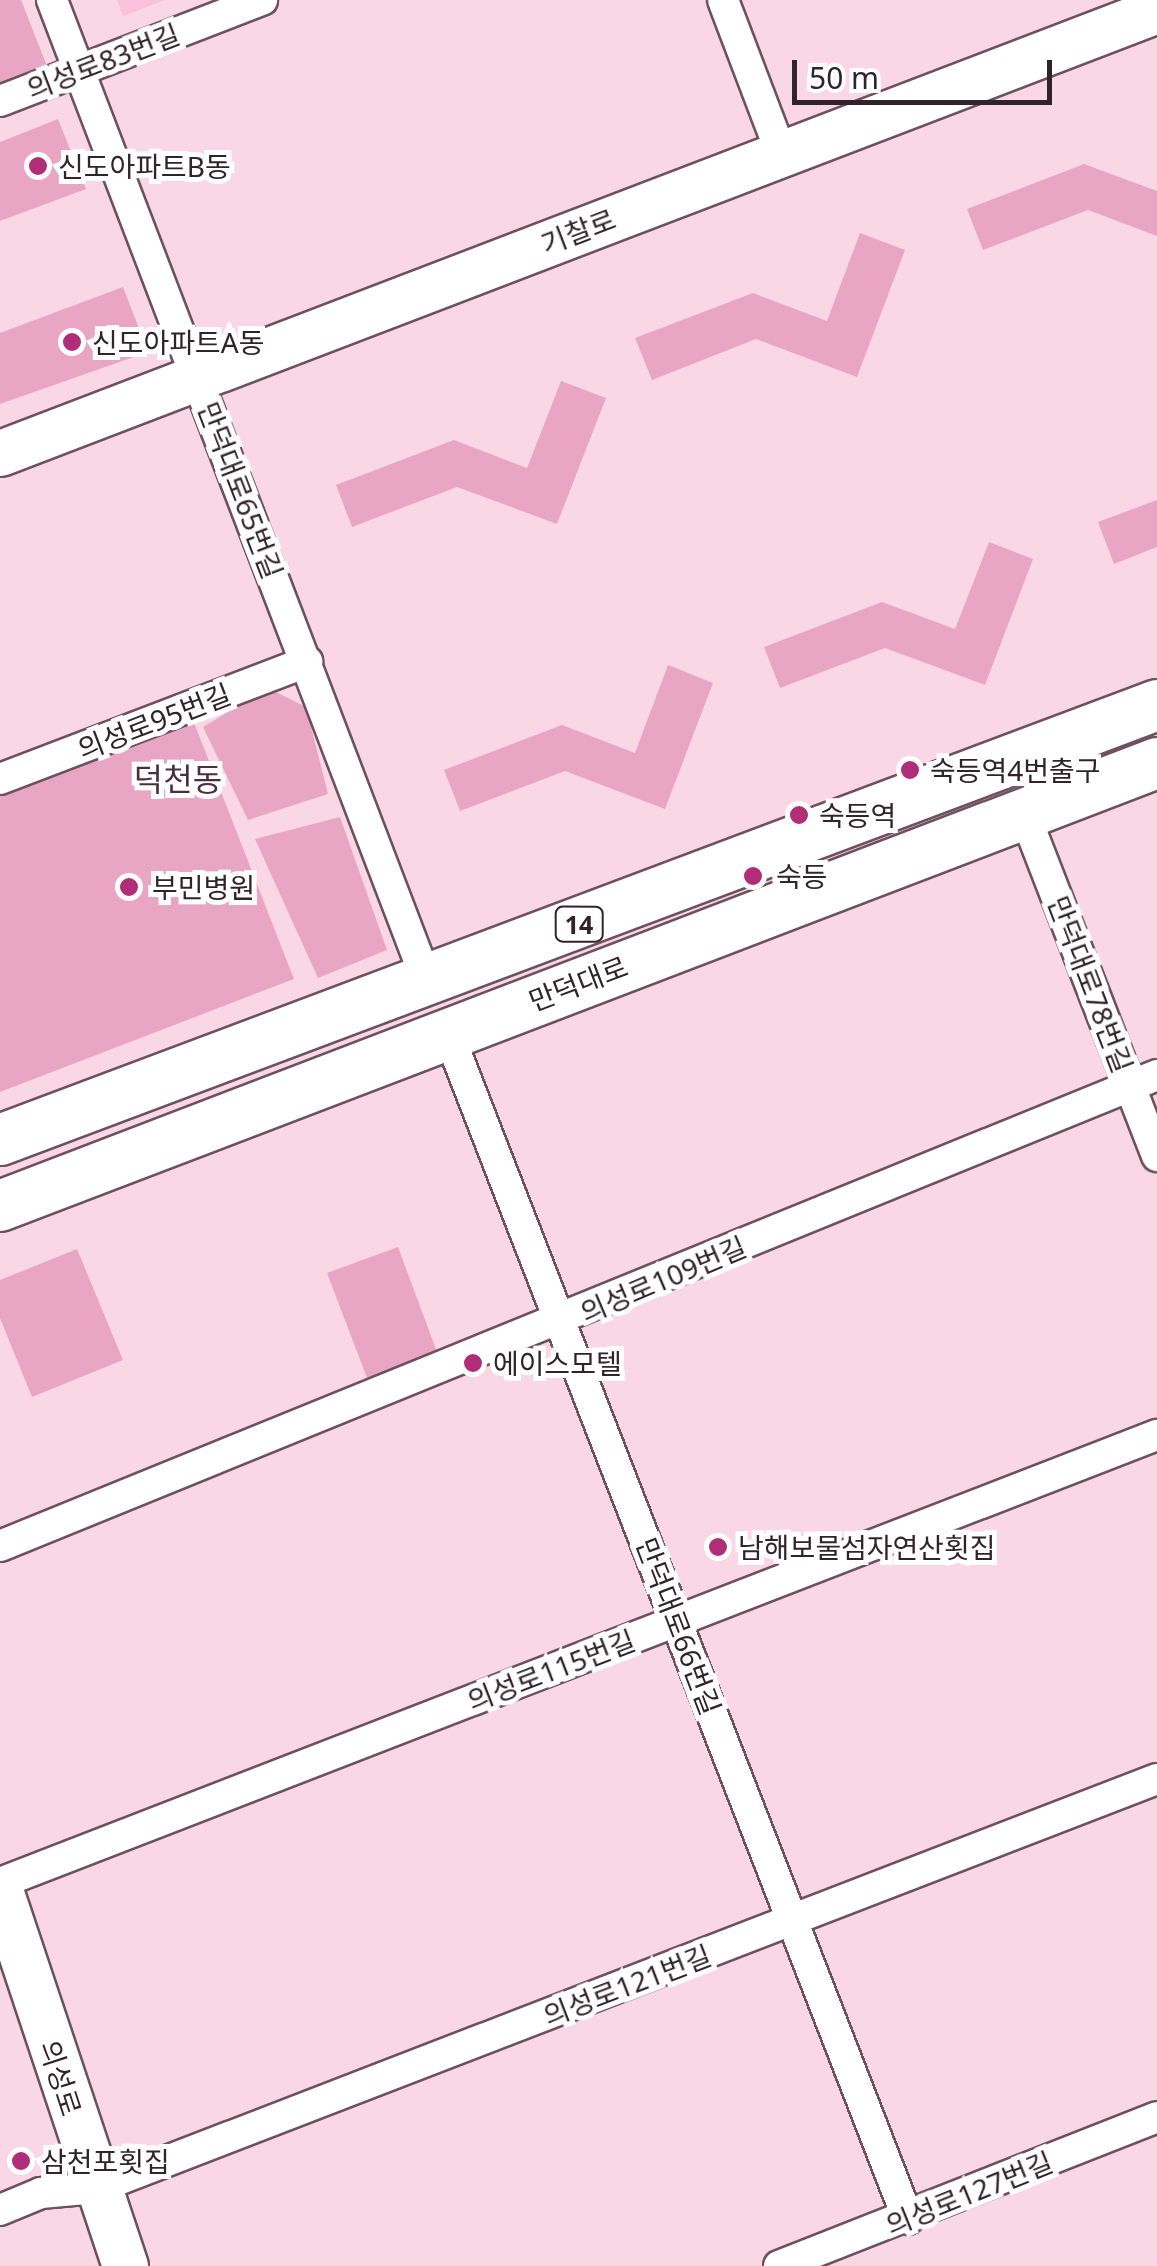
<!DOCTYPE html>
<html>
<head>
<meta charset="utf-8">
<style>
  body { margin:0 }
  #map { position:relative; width:1157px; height:2266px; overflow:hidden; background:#f9d7e5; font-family:"Noto Sans","Noto Sans KR",sans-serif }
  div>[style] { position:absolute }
  .green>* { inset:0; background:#fac1da }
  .building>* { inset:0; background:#e9a6c4 }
  .roads { filter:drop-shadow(2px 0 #6d515d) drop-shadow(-2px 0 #6d515d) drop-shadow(0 2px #6d515d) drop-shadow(0 -2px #6d515d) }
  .street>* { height:30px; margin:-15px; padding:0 15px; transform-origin:15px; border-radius:15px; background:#fff }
  .secondary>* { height:45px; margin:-22.5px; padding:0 22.5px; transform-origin:22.5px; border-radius:22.5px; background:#fff }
  .primary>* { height:50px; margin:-25px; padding:0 25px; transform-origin:25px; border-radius:25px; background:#fff }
  .dots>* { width:28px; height:28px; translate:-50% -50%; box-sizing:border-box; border:5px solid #fff; border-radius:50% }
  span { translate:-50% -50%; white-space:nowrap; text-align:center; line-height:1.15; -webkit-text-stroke:10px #fff; paint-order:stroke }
  .shield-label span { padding:2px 8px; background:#fff; border:2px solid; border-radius:8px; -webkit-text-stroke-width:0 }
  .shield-label { font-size:25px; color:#302429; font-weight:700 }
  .street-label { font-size:28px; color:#302429 }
  .poi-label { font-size:28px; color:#302429 }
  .left { translate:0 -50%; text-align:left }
  .quarter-label { font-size:32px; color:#4a303c }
  .scale { position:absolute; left:792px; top:60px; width:260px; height:45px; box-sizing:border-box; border:5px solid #302429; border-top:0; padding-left:12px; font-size:30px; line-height:35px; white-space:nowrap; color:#302429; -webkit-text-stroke:8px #fff; paint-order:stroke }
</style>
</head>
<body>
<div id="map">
  <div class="green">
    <i style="clip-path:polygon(117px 0,165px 0,123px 16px)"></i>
  </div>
  <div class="building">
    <i style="clip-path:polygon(0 0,21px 0,47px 66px,0 84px)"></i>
    <i style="clip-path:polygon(58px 119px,86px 189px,0 221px,0 142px)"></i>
    <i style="clip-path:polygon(1084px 164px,1157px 191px,1157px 236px,1088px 210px,983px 250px,967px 209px)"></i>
    <i style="clip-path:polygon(860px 233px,905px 250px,857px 377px,756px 339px,652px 380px,635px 338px,753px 293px,827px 321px)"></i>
    <i style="clip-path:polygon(123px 287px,148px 352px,0 404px,0 333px)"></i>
    <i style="clip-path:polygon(561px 381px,606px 398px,557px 524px,457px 487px,352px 527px,336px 485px,454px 440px,527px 468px)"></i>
    <i style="clip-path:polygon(1157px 500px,1157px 547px,1114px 564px,1098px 522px)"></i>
    <i style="clip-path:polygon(989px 542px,1033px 559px,985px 685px,885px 648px,780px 688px,764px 647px,882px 602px,955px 629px)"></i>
    <i style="clip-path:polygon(668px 665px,713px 683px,665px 809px,565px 771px,460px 811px,444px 770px,562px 725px,635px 753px)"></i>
    <i style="clip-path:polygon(268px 688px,306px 707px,328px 794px,248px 820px,203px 727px)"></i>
    <i style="clip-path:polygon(193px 720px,294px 979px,0 1092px,0 795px)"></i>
    <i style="clip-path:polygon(340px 817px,387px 950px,318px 978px,255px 839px)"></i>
    <i style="clip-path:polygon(398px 1247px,437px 1352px,367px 1378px,327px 1273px)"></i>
    <i style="clip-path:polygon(77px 1249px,123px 1360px,32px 1397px,0 1318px,0 1280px)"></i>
  </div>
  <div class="roads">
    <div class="street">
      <i style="left:52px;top:0;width:1050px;rotate:69.08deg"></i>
      <i style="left:723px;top:0;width:164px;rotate:69.2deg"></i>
      <i style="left:0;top:101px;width:281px;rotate:-21.1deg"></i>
      <i style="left:0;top:779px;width:329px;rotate:-20.9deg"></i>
      <i style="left:1024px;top:813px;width:368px;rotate:68.8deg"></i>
      <i style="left:448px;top:1033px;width:1272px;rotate:68.8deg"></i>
      <i style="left:0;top:1546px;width:1249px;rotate:-22.15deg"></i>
      <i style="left:0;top:1883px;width:1241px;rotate:-21.17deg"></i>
      <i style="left:0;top:2210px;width:44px;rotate:-22.5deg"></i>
      <i style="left:41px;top:2193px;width:56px;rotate:-5.1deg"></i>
      <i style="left:97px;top:2188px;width:1136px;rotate:-21.1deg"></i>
      <i style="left:779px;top:2266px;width:406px;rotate:-21.5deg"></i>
    </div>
    <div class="secondary">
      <i style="left:0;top:453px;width:1239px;rotate:-20.95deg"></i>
      <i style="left:0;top:1890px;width:396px;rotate:71.6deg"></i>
    </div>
    <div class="primary">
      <i style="left:0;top:1140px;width:1236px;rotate:-20.6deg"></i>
      <i style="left:0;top:1206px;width:1239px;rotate:-20.95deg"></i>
    </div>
  </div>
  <div class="dots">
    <i style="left:38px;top:166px;background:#b02e77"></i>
    <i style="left:72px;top:342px;background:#b02e77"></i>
    <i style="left:910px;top:770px;background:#b02e77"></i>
    <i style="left:799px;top:815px;background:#b02e77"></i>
    <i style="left:753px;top:876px;background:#b02e77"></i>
    <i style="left:129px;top:887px;background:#b02e77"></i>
    <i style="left:473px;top:1363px;background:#b02e77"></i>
    <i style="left:718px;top:1547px;background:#b02e77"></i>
    <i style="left:21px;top:2161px;background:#b02e77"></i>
  </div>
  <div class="shield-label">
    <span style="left:579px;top:924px">14</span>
  </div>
  <div class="street-label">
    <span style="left:103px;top:61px;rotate:-21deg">의성로83번길</span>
    <span style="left:578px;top:231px;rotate:-21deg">기찰로</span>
    <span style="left:241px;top:490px;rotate:69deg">만덕대로65번길</span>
    <span style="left:154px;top:721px;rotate:-21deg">의성로95번길</span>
    <span style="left:578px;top:983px;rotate:-21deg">만덕대로</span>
    <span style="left:1091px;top:984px;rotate:69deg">만덕대로78번길</span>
    <span style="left:663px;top:1279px;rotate:-23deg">의성로109번길</span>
    <span style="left:679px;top:1626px;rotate:69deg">만덕대로66번길</span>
    <span style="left:551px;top:1670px;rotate:-21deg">의성로115번길</span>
    <span style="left:627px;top:1985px;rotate:-21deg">의성로121번길</span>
    <span style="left:61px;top:2078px;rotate:72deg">의성로</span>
    <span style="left:969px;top:2193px;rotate:-22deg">의성로127번길</span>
  </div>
  <div class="poi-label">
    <span class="left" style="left:58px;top:166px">신도아파트B동</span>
    <span class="left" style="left:92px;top:342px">신도아파트A동</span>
    <span class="left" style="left:930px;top:770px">숙등역4번출구</span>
    <span class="left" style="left:819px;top:815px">숙등역</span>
    <span class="left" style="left:776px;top:876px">숙등</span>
    <span class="left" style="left:152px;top:887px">부민병원</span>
    <span class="left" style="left:493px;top:1363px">에이스모텔</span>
    <span class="left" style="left:738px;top:1547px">남해보물섬자연산횟집</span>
    <span class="left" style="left:41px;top:2161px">삼천포횟집</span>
  </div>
  <div class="quarter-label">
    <span style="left:178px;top:779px">덕천동</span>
  </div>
  <div class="scale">50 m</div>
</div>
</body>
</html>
